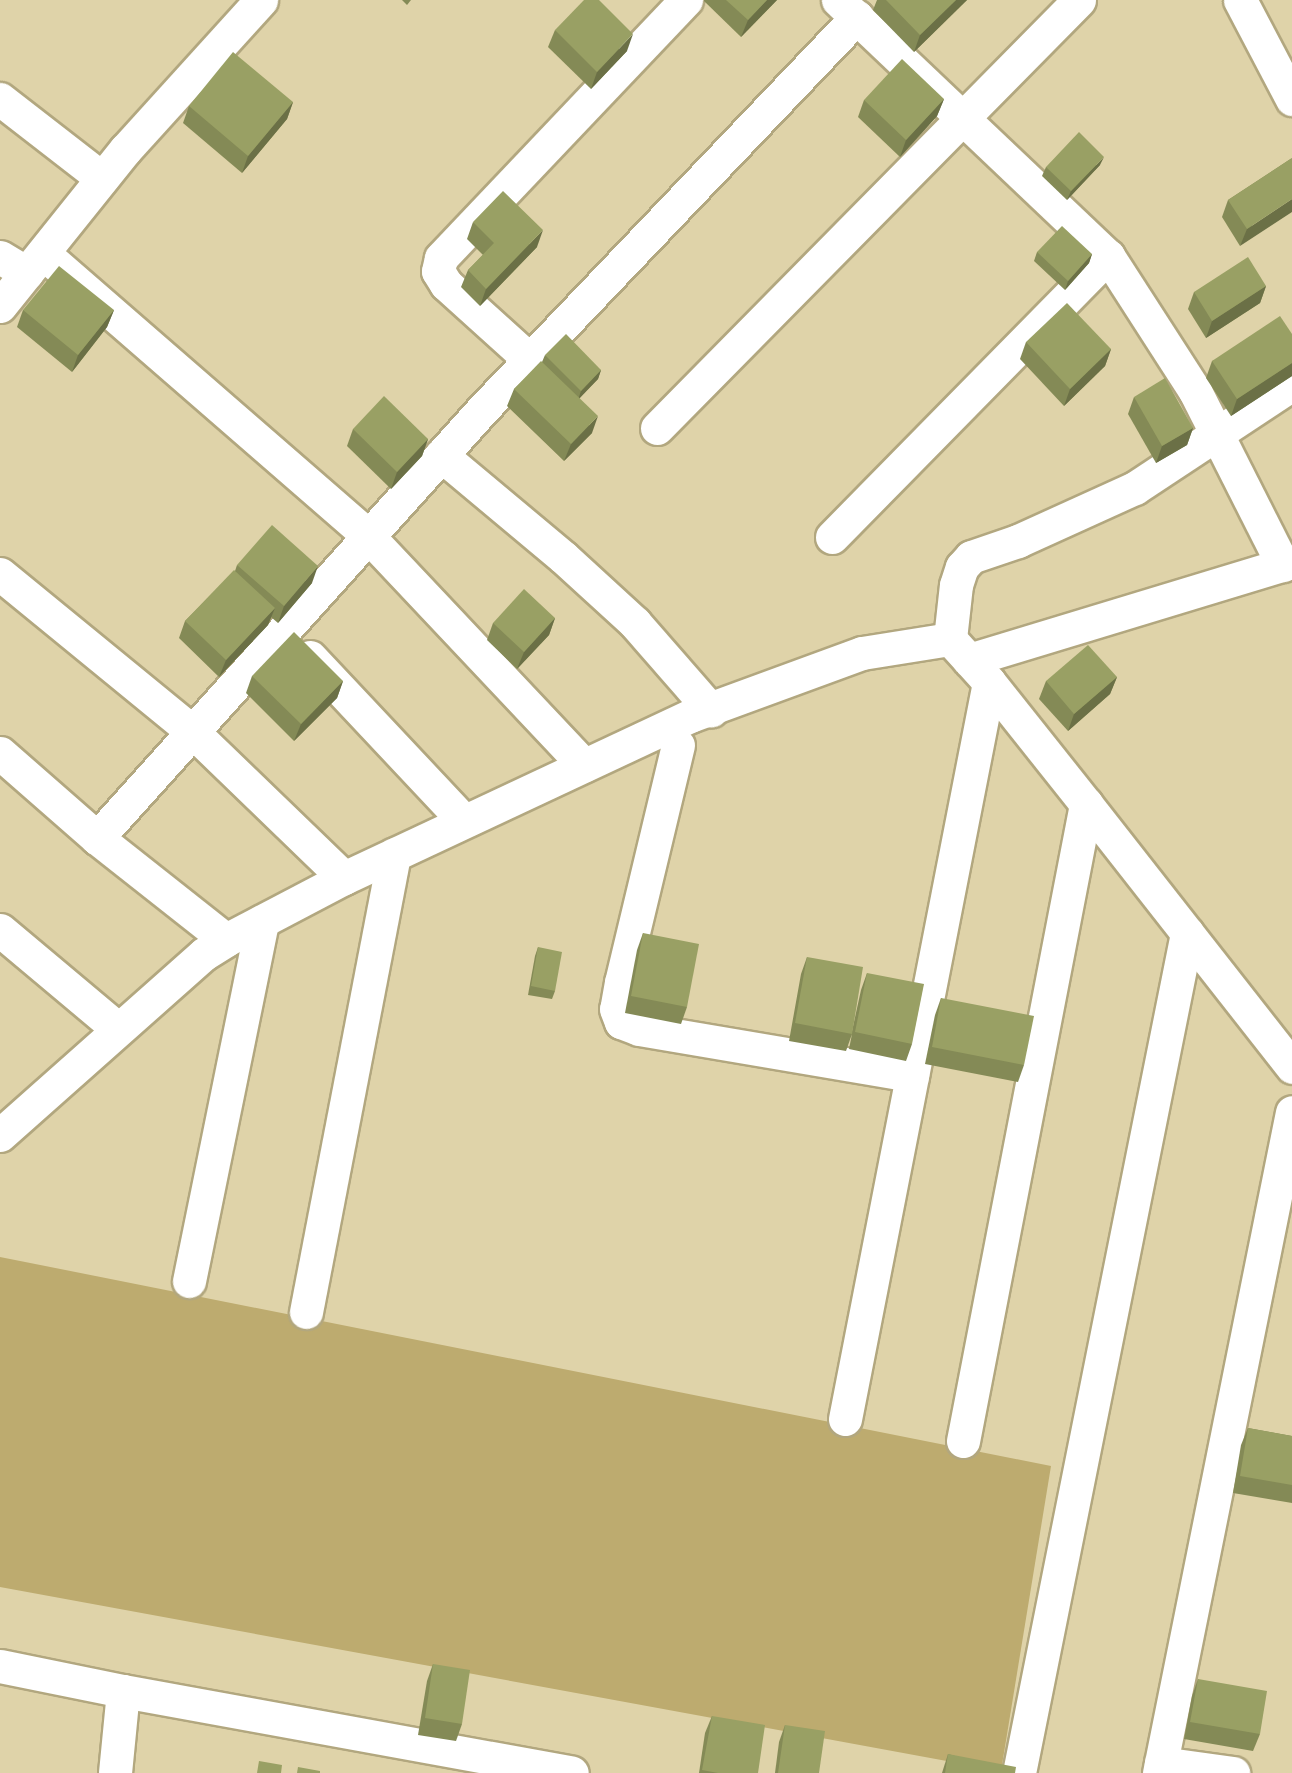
<!DOCTYPE html>
<html>
<head>
<meta charset="utf-8">
<style>
  body { margin:0 }
  #map { position:relative; width:1292px; height:1773px; overflow:hidden; background:#dfd3a9; font-family:Overpass,sans-serif }
  div>[style] { position:absolute }
  .water>* { inset:0; background:#bdab6f }
  .roads { filter:drop-shadow(2px 0 #b2a77f) drop-shadow(-2px 0 #b2a77f) drop-shadow(0 2px #b2a77f) drop-shadow(0 -2px #b2a77f) }
  .street>* { height:33px; margin:-16.5px; padding:0 16.5px; transform-origin:16.5px; border-radius:16.5px; background:#fff }
  .wall>* { inset:0; background:#848a56 }
  .shaded-wall>* { inset:0; background:#6b7046 }
  .building>* { inset:0; background:#99a064 }
  span { translate:-50% -50%; white-space:nowrap; text-align:center; line-height:1.15; -webkit-text-stroke:4.5px #dfd3a9; paint-order:stroke }
</style>
</head>
<body>
<div id="map">
  <div class="water">
    <i style="clip-path:polygon(0 1257px,1051px 1466px,1001px 1771px,0 1587px)"></i>
  </div>
  <div class="roads">
    <div class="street">
      <i style="left:838px;top:0;width:372px;rotate:43.5deg"></i>
      <i style="left:1108px;top:256px;width:161px;rotate:57.2deg"></i>
      <i style="left:1195px;top:391px;width:195px;rotate:63.2deg"></i>
      <i style="left:1240px;top:0;width:112px;rotate:62.3deg"></i>
      <i style="left:0;top:99px;width:129px;rotate:37.8deg"></i>
      <i style="left:43px;top:253px;width:431px;rotate:41deg"></i>
      <i style="left:368px;top:536px;width:315px;rotate:46.7deg"></i>
      <i style="left:0;top:257px;width:31px;rotate:31deg"></i>
      <i style="left:0;top:306px;width:201px;rotate:-51.3deg"></i>
      <i style="left:126px;top:149px;width:201px;rotate:-47.8deg"></i>
      <i style="left:530px;top:360px;width:113px;rotate:-137.9deg"></i>
      <i style="left:446px;top:284px;width:15px;rotate:-122deg"></i>
      <i style="left:438px;top:271px;width:13px;rotate:-77deg"></i>
      <i style="left:441px;top:258px;width:356px;rotate:-46.5deg"></i>
      <i style="left:657px;top:428px;width:601px;rotate:-45.4deg"></i>
      <i style="left:441px;top:455px;width:159px;rotate:39.9deg"></i>
      <i style="left:563px;top:557px;width:98px;rotate:42.5deg"></i>
      <i style="left:635px;top:623px;width:116px;rotate:48.9deg"></i>
      <i style="left:832px;top:537px;width:394px;rotate:-45.5deg"></i>
      <i style="left:0;top:574px;width:249px;rotate:39.3deg"></i>
      <i style="left:193px;top:732px;width:210px;rotate:44deg"></i>
      <i style="left:950px;top:639px;width:54px;rotate:-83.7deg"></i>
      <i style="left:956px;top:585px;width:19px;rotate:-72deg"></i>
      <i style="left:962px;top:567px;width:13px;rotate:-48deg"></i>
      <i style="left:971px;top:557px;width:50px;rotate:-18.8deg"></i>
      <i style="left:1018px;top:541px;width:128px;rotate:-24.4deg"></i>
      <i style="left:1135px;top:488px;width:188px;rotate:-33.5deg"></i>
      <i style="left:310px;top:657px;width:225px;rotate:46.8deg"></i>
      <i style="left:969px;top:660px;width:338px;rotate:-16.9deg"></i>
      <i style="left:678px;top:745px;width:244px;rotate:103.5deg"></i>
      <i style="left:621px;top:982px;width:27px;rotate:100deg"></i>
      <i style="left:616px;top:1009px;width:14px;rotate:69deg"></i>
      <i style="left:621px;top:1022px;width:19px;rotate:21deg"></i>
      <i style="left:639px;top:1029px;width:277px;rotate:9.6deg"></i>
      <i style="left:0;top:753px;width:129px;rotate:41.2deg"></i>
      <i style="left:97px;top:838px;width:164px;rotate:38.3deg"></i>
      <i style="left:97px;top:838px;width:577px;rotate:-48.02deg"></i>
      <i style="left:483px;top:409px;width:542px;rotate:-46.35deg"></i>
      <i style="left:0;top:930px;width:154px;rotate:40deg"></i>
      <i style="left:0;top:1135px;width:273px;rotate:-41.6deg"></i>
      <i style="left:204px;top:954px;width:26px;rotate:-32deg"></i>
      <i style="left:226px;top:940px;width:133px;rotate:-27.7deg"></i>
      <i style="left:344px;top:878px;width:382px;rotate:-25.1deg"></i>
      <i style="left:690px;top:716px;width:183px;rotate:-20.1deg"></i>
      <i style="left:862px;top:653px;width:89px;rotate:-9deg"></i>
      <i style="left:950px;top:639px;width:58px;rotate:47.8deg"></i>
      <i style="left:989px;top:682px;width:156px;rotate:51.5deg"></i>
      <i style="left:1086px;top:804px;width:334px;rotate:51.9deg"></i>
      <i style="left:189px;top:1281px;width:367px;rotate:-78.5deg"></i>
      <i style="left:306px;top:1312px;width:466px;rotate:-79.1deg"></i>
      <i style="left:845px;top:1419px;width:751px;rotate:-78.94deg"></i>
      <i style="left:963px;top:1441px;width:649px;rotate:-79.07deg"></i>
      <i style="left:0;top:1666px;width:126px;rotate:11.5deg"></i>
      <i style="left:123px;top:1691px;width:82px;rotate:95.6deg"></i>
      <i style="left:123px;top:1691px;width:456px;rotate:10.3deg"></i>
      <i style="left:1161px;top:1763px;width:73px;rotate:7.9deg"></i>
      <i style="left:1019px;top:1773px;width:857px;rotate:-78.69deg"></i>
      <i style="left:1159px;top:1773px;width:674px;rotate:-78.62deg"></i>
    </div>
  </div>
  <div class="wall">
    <i style="clip-path:polygon(402px 0,411px 0,407px 5px)"></i>
    <i style="clip-path:polygon(704px 0,777px 0,741px 37px,704px 1px)"></i>
    <i style="clip-path:polygon(877px 0,967px 0,914px 52px,873px 10px)"></i>
    <i style="clip-path:polygon(555px 30px,627px 51px,591px 89px,548px 47px)"></i>
    <i style="clip-path:polygon(944px 99px,937px 116px,900px 157px,858px 117px,864px 100px)"></i>
    <i style="clip-path:polygon(293px 102px,287px 119px,242px 173px,183px 123px,189px 106px)"></i>
    <i style="clip-path:polygon(1292px 158px,1240px 246px,1222px 217px,1228px 200px)"></i>
    <i style="clip-path:polygon(1100px 165px,1067px 200px,1042px 176px,1046px 167px)"></i>
    <i style="clip-path:polygon(473px 222px,537px 247px,480px 306px,461px 287px,468px 270px,483px 255px,467px 239px)"></i>
    <i style="clip-path:polygon(1037px 252px,1092px 254px,1089px 263px,1065px 290px,1034px 261px)"></i>
    <i style="clip-path:polygon(1266px 286px,1260px 303px,1206px 338px,1188px 309px,1194px 292px)"></i>
    <i style="clip-path:polygon(23px 310px,114px 310px,107px 327px,72px 372px,17px 327px)"></i>
    <i style="clip-path:polygon(1292px 334px,1292px 376px,1231px 416px,1206px 378px,1212px 361px)"></i>
    <i style="clip-path:polygon(1026px 342px,1111px 349px,1105px 366px,1064px 406px,1020px 359px)"></i>
    <i style="clip-path:polygon(545px 355px,601px 370px,598px 379px,579px 398px,592px 433px,564px 461px,507px 406px,514px 389px,542px 362px)"></i>
    <i style="clip-path:polygon(1134px 397px,1193px 428px,1187px 445px,1156px 463px,1128px 414px)"></i>
    <i style="clip-path:polygon(353px 429px,428px 439px,422px 456px,391px 489px,347px 446px)"></i>
    <i style="clip-path:polygon(237px 565px,312px 583px,278px 623px,271px 617px,268px 625px,219px 677px,179px 638px,185px 621px,235px 571px)"></i>
    <i style="clip-path:polygon(555px 618px,549px 635px,517px 669px,487px 640px,493px 623px)"></i>
    <i style="clip-path:polygon(252px 676px,343px 681px,337px 698px,294px 741px,246px 693px)"></i>
    <i style="clip-path:polygon(1117px 677px,1110px 694px,1068px 731px,1039px 699px,1046px 681px)"></i>
    <i style="clip-path:polygon(643px 933px,687px 1007px,681px 1024px,625px 1013px,637px 950px)"></i>
    <i style="clip-path:polygon(538px 947px,555px 991px,552px 999px,528px 995px,535px 956px)"></i>
    <i style="clip-path:polygon(807px 957px,852px 1031px,861px 990px,867px 973px,912px 1044px,906px 1061px,849px 1049px,852px 1034px,846px 1051px,789px 1041px,801px 974px)"></i>
    <i style="clip-path:polygon(941px 998px,1024px 1065px,1018px 1082px,925px 1064px,935px 1015px)"></i>
    <i style="clip-path:polygon(1248px 1428px,1292px 1436px,1292px 1503px,1233px 1493px,1241px 1445px)"></i>
    <i style="clip-path:polygon(433px 1664px,462px 1724px,456px 1741px,418px 1735px,427px 1681px)"></i>
    <i style="clip-path:polygon(1198px 1679px,1260px 1734px,1253px 1751px,1184px 1739px,1192px 1696px)"></i>
    <i style="clip-path:polygon(712px 1716px,758px 1773px,699px 1773px,705px 1733px)"></i>
    <i style="clip-path:polygon(785px 1725px,819px 1773px,775px 1773px,779px 1742px)"></i>
    <i style="clip-path:polygon(948px 1754px,1015px 1773px,942px 1773px)"></i>
  </div>
  <div class="shaded-wall">
    <i style="clip-path:polygon(767px 0,777px 0,741px 37px,748px 20px)"></i>
    <i style="clip-path:polygon(956px 0,967px 0,914px 52px,920px 35px)"></i>
    <i style="clip-path:polygon(633px 34px,627px 51px,591px 89px,597px 72px)"></i>
    <i style="clip-path:polygon(944px 99px,937px 116px,900px 157px,906px 140px)"></i>
    <i style="clip-path:polygon(293px 102px,287px 119px,242px 173px,248px 156px)"></i>
    <i style="clip-path:polygon(1104px 157px,1100px 165px,1067px 200px,1071px 191px)"></i>
    <i style="clip-path:polygon(1292px 199px,1292px 212px,1240px 246px,1247px 229px)"></i>
    <i style="clip-path:polygon(543px 230px,537px 247px,480px 306px,486px 289px)"></i>
    <i style="clip-path:polygon(1092px 254px,1089px 263px,1065px 290px,1068px 281px)"></i>
    <i style="clip-path:polygon(1266px 286px,1260px 303px,1206px 338px,1212px 321px)"></i>
    <i style="clip-path:polygon(114px 310px,107px 327px,72px 372px,78px 355px)"></i>
    <i style="clip-path:polygon(1111px 349px,1105px 366px,1064px 406px,1070px 389px)"></i>
    <i style="clip-path:polygon(1292px 363px,1292px 376px,1231px 416px,1237px 399px)"></i>
    <i style="clip-path:polygon(601px 370px,598px 379px,578px 400px,581px 391px)"></i>
    <i style="clip-path:polygon(598px 416px,592px 433px,564px 461px,571px 444px)"></i>
    <i style="clip-path:polygon(1193px 428px,1187px 445px,1156px 463px,1162px 446px)"></i>
    <i style="clip-path:polygon(428px 439px,422px 456px,391px 489px,397px 472px)"></i>
    <i style="clip-path:polygon(318px 566px,312px 583px,278px 623px,284px 606px)"></i>
    <i style="clip-path:polygon(275px 608px,268px 625px,219px 677px,226px 660px)"></i>
    <i style="clip-path:polygon(555px 618px,549px 635px,517px 669px,524px 652px)"></i>
    <i style="clip-path:polygon(1117px 677px,1110px 694px,1068px 731px,1074px 714px)"></i>
    <i style="clip-path:polygon(343px 681px,337px 698px,294px 741px,301px 724px)"></i>
  </div>
  <div class="building">
    <i style="clip-path:polygon(584px 0,599px 0,633px 34px,597px 72px,555px 30px)"></i>
    <i style="clip-path:polygon(726px 0,767px 0,748px 20px)"></i>
    <i style="clip-path:polygon(886px 0,956px 0,920px 35px)"></i>
    <i style="clip-path:polygon(233px 52px,293px 102px,248px 156px,189px 106px)"></i>
    <i style="clip-path:polygon(902px 59px,944px 99px,906px 140px,864px 100px)"></i>
    <i style="clip-path:polygon(1079px 132px,1104px 157px,1071px 191px,1046px 167px)"></i>
    <i style="clip-path:polygon(1292px 158px,1292px 199px,1247px 229px,1228px 200px)"></i>
    <i style="clip-path:polygon(503px 191px,543px 230px,486px 289px,468px 270px,494px 243px,473px 222px)"></i>
    <i style="clip-path:polygon(1062px 226px,1092px 254px,1068px 281px,1037px 252px)"></i>
    <i style="clip-path:polygon(1248px 257px,1266px 286px,1212px 321px,1194px 292px)"></i>
    <i style="clip-path:polygon(59px 266px,114px 310px,78px 355px,23px 310px)"></i>
    <i style="clip-path:polygon(1067px 303px,1111px 349px,1070px 389px,1026px 342px)"></i>
    <i style="clip-path:polygon(1280px 316px,1292px 334px,1292px 363px,1237px 399px,1212px 361px)"></i>
    <i style="clip-path:polygon(566px 334px,601px 370px,581px 391px,545px 355px)"></i>
    <i style="clip-path:polygon(541px 361px,598px 416px,571px 444px,514px 389px)"></i>
    <i style="clip-path:polygon(1165px 378px,1193px 428px,1162px 446px,1134px 397px)"></i>
    <i style="clip-path:polygon(384px 396px,428px 439px,397px 472px,353px 429px)"></i>
    <i style="clip-path:polygon(272px 525px,318px 566px,284px 606px,237px 565px)"></i>
    <i style="clip-path:polygon(234px 570px,275px 608px,226px 660px,185px 621px)"></i>
    <i style="clip-path:polygon(524px 589px,555px 618px,524px 652px,493px 623px)"></i>
    <i style="clip-path:polygon(294px 632px,343px 681px,301px 724px,252px 676px)"></i>
    <i style="clip-path:polygon(1088px 645px,1117px 677px,1074px 714px,1046px 681px)"></i>
    <i style="clip-path:polygon(643px 933px,699px 944px,687px 1007px,631px 996px)"></i>
    <i style="clip-path:polygon(538px 947px,562px 952px,555px 991px,531px 986px)"></i>
    <i style="clip-path:polygon(807px 957px,863px 967px,852px 1034px,795px 1023px)"></i>
    <i style="clip-path:polygon(867px 973px,924px 984px,912px 1044px,855px 1032px)"></i>
    <i style="clip-path:polygon(941px 998px,1034px 1016px,1024px 1065px,932px 1047px)"></i>
    <i style="clip-path:polygon(1248px 1428px,1292px 1436px,1292px 1485px,1240px 1476px)"></i>
    <i style="clip-path:polygon(433px 1664px,470px 1670px,462px 1724px,425px 1718px)"></i>
    <i style="clip-path:polygon(1198px 1679px,1267px 1691px,1260px 1734px,1190px 1722px)"></i>
    <i style="clip-path:polygon(712px 1716px,765px 1725px,758px 1773px,718px 1773px,702px 1770px)"></i>
    <i style="clip-path:polygon(785px 1725px,825px 1731px,819px 1773px,778px 1773px)"></i>
    <i style="clip-path:polygon(948px 1754px,1016px 1767px,1015px 1773px,945px 1773px)"></i>
    <i style="clip-path:polygon(259px 1761px,282px 1765px,281px 1773px,257px 1773px)"></i>
    <i style="clip-path:polygon(298px 1767px,320px 1771px,320px 1773px,297px 1773px)"></i>
  </div>
</div>
</body>
</html>
